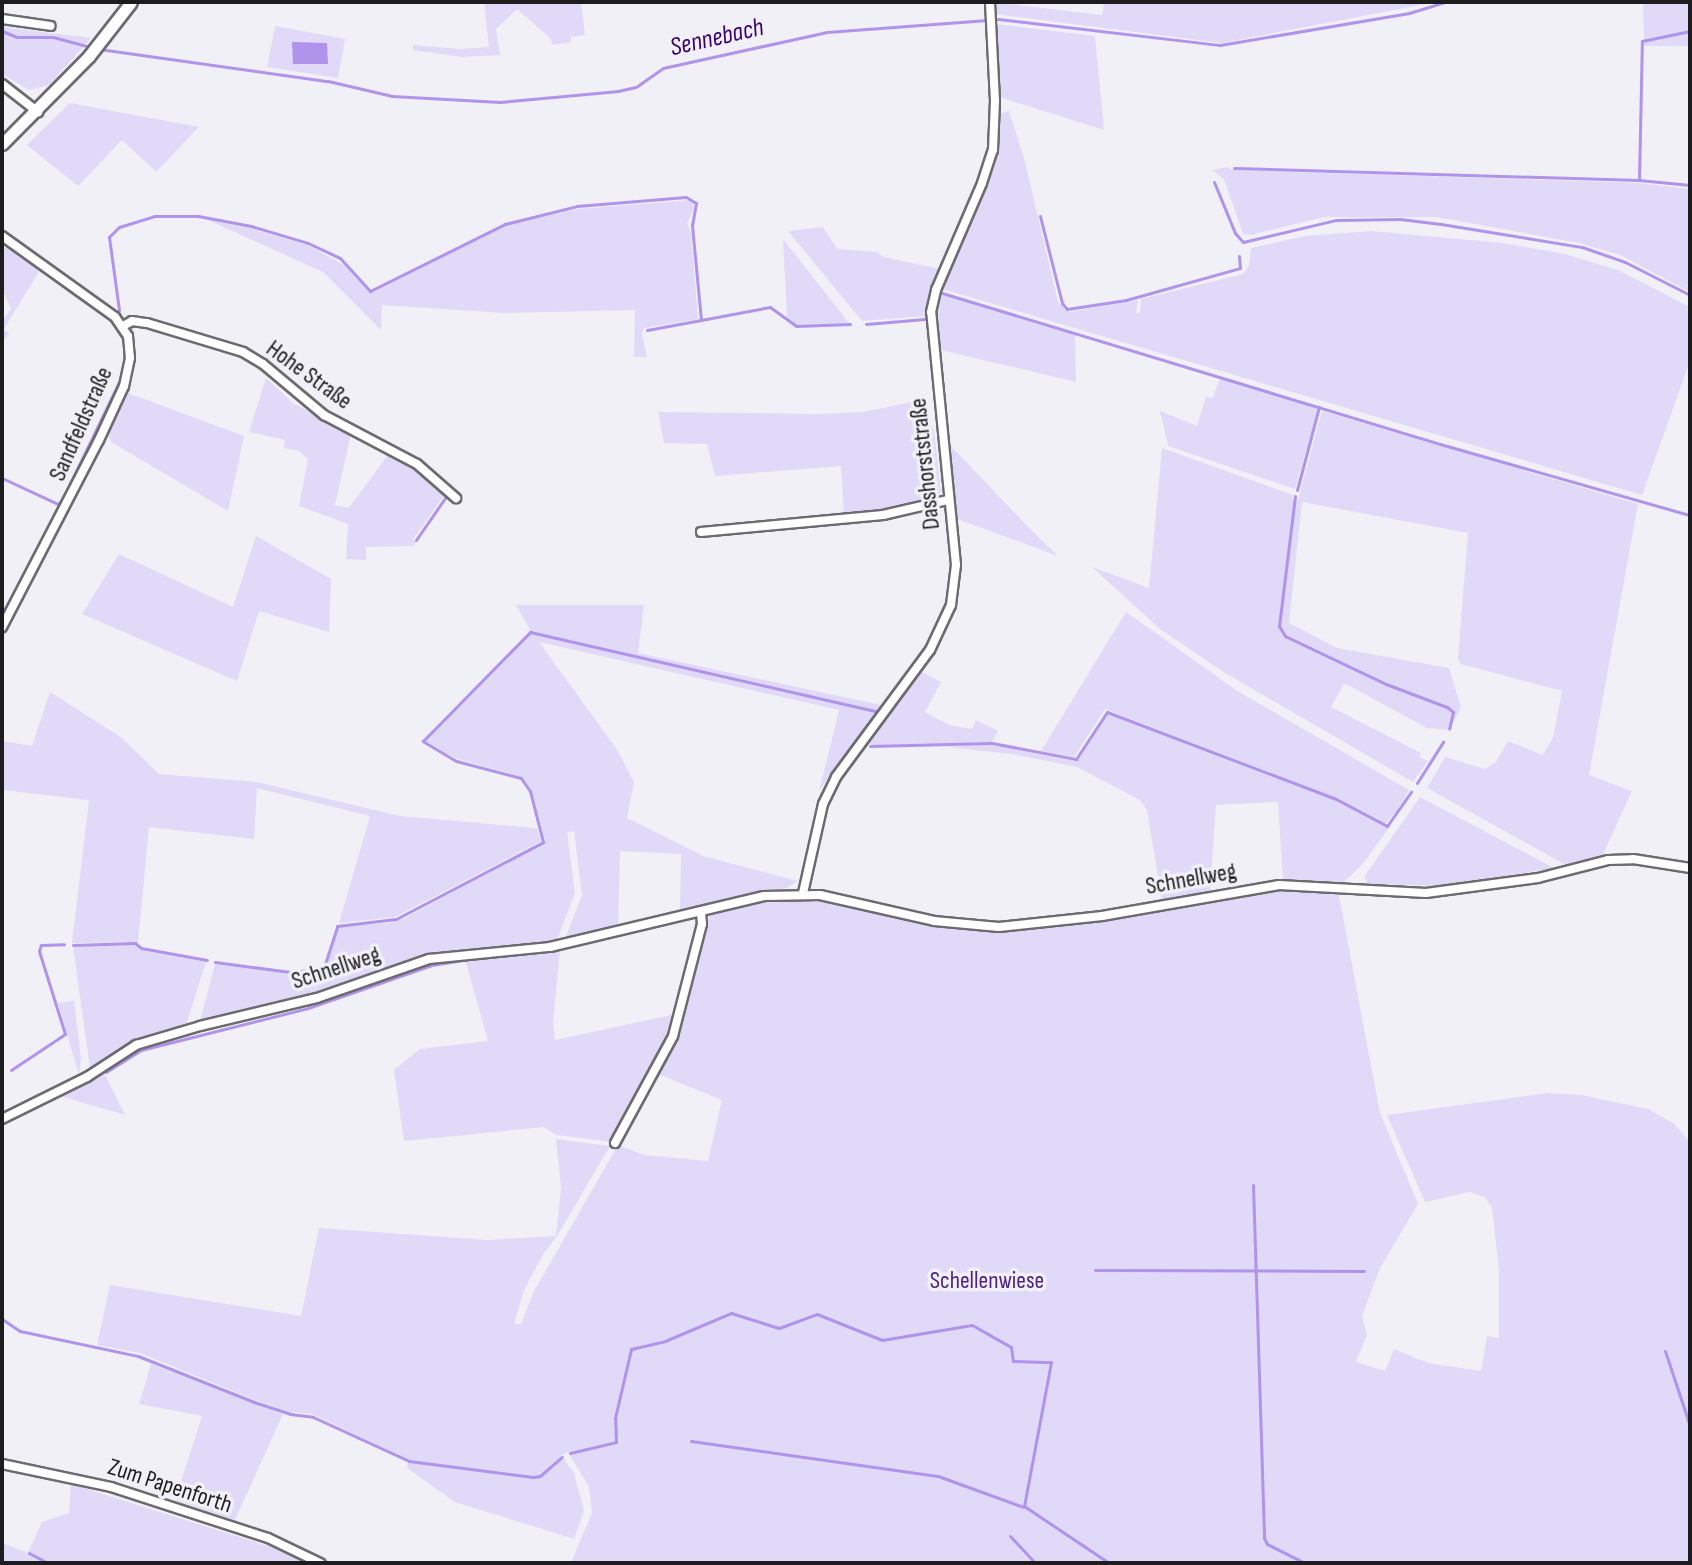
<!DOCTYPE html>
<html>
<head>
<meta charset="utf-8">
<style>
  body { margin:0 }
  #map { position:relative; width:1692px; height:1565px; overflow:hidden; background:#f2f0f7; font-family:"Sofia Sans Condensed",sans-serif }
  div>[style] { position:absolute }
  .green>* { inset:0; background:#e1d9f8 }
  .water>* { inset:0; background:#b093eb }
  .stream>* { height:3px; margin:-1.5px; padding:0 1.5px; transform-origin:1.5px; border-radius:1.5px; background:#b093eb }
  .roads { filter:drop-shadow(2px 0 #6c6b70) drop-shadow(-2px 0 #6c6b70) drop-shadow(0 2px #6c6b70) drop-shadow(0 -2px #6c6b70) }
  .minor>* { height:8px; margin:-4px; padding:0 4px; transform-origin:4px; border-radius:4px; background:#fff }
  .secondary>* { height:11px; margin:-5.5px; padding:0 5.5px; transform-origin:5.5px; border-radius:5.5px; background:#fff }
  span { translate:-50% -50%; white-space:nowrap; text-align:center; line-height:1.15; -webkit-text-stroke:7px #f2f0f7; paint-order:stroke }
  .street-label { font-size:24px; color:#1d1d1f }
  .park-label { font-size:24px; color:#4e2287 }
  .water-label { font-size:26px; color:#39016e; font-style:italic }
  .frame { position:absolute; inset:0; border:4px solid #1d1d1f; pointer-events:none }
</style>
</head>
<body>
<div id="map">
  <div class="green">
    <i style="clip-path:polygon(484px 2px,581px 2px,585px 35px,571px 37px,571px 42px,552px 45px,551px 39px,517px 9px,496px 29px,500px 55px,462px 57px,413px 50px,413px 45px,461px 49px,489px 47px)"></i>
    <i style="clip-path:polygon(994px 2px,1102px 15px,1104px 2px,1436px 2px,1222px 43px,995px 14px)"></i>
    <i style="clip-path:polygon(1643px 2px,1690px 2px,1690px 46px,1644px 46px)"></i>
    <i style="clip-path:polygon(996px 24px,1095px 36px,1104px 130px,999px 97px)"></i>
    <i style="clip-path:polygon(2px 25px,9px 28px,91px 38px,49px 85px,29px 90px,2px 74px)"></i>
    <i style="clip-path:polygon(275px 26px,345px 39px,338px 78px,267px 67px)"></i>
    <i style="clip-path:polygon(70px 103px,199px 127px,156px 172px,122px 140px,78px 186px,27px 145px)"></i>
    <i style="clip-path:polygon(1009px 111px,1025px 162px,1058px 302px,1069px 312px,1138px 300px,1136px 313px,1140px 313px,1141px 299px,1243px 274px,1249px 266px,1251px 248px,1305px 236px,1371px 231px,1503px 243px,1565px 254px,1618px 270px,1690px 307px,1690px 361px,1642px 495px,942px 289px,988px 182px,998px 149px,1000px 114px)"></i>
    <i style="clip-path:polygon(1228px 167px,1231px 170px,1638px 183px,1690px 189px,1690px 292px,1620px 255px,1579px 243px,1436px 217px,1324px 217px,1251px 235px,1243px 234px,1224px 179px,1212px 170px)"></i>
    <i style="clip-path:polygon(692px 200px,694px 209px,687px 223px,691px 232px,698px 319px,644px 328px,642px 334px,647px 357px,634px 357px,635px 310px,504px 313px,382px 305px,381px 330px,323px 272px,208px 220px,249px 228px,310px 246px,345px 266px,369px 292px,509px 224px,577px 209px)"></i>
    <i style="clip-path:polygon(823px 227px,837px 249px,877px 252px,883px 257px,940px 269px,929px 294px,926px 316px,862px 321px,788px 231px)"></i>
    <i style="clip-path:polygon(783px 239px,849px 323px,796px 325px,787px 317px)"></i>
    <i style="clip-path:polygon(7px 247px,40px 270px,4px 329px,9px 334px,2px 342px,2px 321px,11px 309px,2px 289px,2px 250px)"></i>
    <i style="clip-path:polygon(939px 294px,1075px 334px,1076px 382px,941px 350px,936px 313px)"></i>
    <i style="clip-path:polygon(266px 378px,293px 403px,351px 434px,335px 505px,349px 508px,390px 452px,415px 467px,446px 493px,413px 539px,416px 542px,414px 546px,366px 547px,366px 560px,346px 559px,348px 524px,299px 506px,308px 459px,299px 451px,284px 448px,285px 440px,249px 432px)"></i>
    <i style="clip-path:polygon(1220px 378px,1318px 408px,1295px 489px,1168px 446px,1160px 411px,1197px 426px,1206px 397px,1213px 398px)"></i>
    <i style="clip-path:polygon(128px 393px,244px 436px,228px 511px,111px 442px,108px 435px)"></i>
    <i style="clip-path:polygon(912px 402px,934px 430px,941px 493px,931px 501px,844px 516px,841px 466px,715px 476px,707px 444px,664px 443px,658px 412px,822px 414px,863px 412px)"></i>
    <i style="clip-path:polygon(1322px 411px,1638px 504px,1589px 775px,1632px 791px,1602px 856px,1564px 864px,1427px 788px,1445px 757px,1485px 769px,1496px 762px,1508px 741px,1543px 755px,1553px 737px,1562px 691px,1461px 664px,1458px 659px,1468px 533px,1302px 502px,1289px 623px,1337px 648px,1449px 668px,1461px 707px,1450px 730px,1427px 728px,1344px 683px,1331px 707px,1421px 753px,1419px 757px,1428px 761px,1413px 782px,1225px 673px,1160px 629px,1092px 567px,1149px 588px,1162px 448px,1293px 495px,1292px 499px,1298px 500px)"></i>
    <i style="clip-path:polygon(947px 442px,1032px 531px,1058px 556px,957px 519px)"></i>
    <i style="clip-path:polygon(256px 536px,331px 579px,329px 632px,259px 611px,237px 681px,82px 614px,119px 554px,233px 607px)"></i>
    <i style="clip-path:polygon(516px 605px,644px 605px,638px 653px,881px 705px,819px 791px,839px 710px,539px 642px,618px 751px,634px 782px,627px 818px,703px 856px,798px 881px,787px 888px,680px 913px,681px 854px,620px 851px,618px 927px,565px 939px,582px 895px,574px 831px,567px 832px,575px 893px,557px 940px,429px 955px,308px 995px,200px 1021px,215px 964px,292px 974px,321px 970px,326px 966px,338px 927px,389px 923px,405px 918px,545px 842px,532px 790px,522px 777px,455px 758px,425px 741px,532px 633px)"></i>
    <i style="clip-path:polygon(1126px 612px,1239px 692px,1409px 790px,1397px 810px,1385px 824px,1336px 798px,1105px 709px,1074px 757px,1041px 751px)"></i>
    <i style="clip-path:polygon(922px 672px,941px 682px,925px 712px,949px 725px,972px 729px,976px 720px,998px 731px,992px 742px,874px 747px,870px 743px)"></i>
    <i style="clip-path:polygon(50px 692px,122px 738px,159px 774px,257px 782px,400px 816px,537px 828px,541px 841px,395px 917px,339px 923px,370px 816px,257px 788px,254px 839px,149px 827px,138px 942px,72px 943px,89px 800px,2px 790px,2px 741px,32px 746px)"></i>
    <i style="clip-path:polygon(1106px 713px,1335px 800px,1388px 829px,1363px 864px,1344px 882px,1283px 880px,1278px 802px,1216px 805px,1210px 891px,1162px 901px,1147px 810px,1140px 800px,1077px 767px,1012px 754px,946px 747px,991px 745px,1076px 761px)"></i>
    <i style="clip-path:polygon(1420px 797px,1554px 868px,1447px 886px,1368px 884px,1364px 877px)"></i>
    <i style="clip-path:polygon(1307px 889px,1337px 891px,1340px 901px,1380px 1113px,1418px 1204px,1380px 1268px,1362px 1316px,1367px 1335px,1356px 1362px,1385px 1371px,1394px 1349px,1428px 1363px,1481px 1371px,1487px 1336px,1499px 1338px,1499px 1270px,1492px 1208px,1485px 1197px,1470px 1192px,1425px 1202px,1387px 1115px,1548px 1093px,1581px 1095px,1648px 1109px,1673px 1123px,1690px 1142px,1690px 1563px,571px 1563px,592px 1513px,589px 1487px,568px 1452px,561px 1455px,574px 1473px,584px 1511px,574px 1539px,455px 1502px,407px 1468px,409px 1460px,312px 1414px,290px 1412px,255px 1400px,140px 1353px,97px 1345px,110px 1285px,301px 1316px,319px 1228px,486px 1240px,556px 1236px,561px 1188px,556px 1139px,610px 1146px,557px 1236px,544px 1253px,524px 1290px,514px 1324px,521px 1324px,533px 1293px,618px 1145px,644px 1155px,708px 1161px,722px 1100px,658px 1074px,676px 1037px,710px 915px,765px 901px,808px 898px,934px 926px,997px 931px,1122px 918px,1258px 892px)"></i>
    <i style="clip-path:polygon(135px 944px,140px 950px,206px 962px,186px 1025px,135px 1040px,90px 1068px,73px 946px)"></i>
    <i style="clip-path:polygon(560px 949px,553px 1022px,555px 1040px,676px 1014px,670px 1035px,612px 1142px,556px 1135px,544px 1127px,404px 1141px,394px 1070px,420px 1049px,488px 1041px,465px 959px)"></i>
    <i style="clip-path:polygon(74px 1001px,81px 1058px,79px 1075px,58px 1003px)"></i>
    <i style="clip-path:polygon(103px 1071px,125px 1115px,60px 1096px,85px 1084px)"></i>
    <i style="clip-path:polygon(151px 1364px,283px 1414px,235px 1520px,175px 1500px,202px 1416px,139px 1404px)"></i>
    <i style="clip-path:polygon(71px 1484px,271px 1547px,306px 1563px,51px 1563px,28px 1552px,42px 1522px,69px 1513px)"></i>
    <i style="clip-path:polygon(2px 1543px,26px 1552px,45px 1563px,2px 1563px)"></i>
  </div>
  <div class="water">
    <i style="clip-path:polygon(292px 42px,327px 43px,328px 64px,293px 64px)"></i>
  </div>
  <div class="stream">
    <i style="left:2px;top:31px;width:16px;rotate:22deg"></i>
    <i style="left:17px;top:37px;width:36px"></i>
    <i style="left:53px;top:37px;width:39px;rotate:15deg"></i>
    <i style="left:99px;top:49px;width:231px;rotate:8deg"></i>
    <i style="left:328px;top:81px;width:66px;rotate:13.2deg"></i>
    <i style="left:392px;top:96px;width:108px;rotate:3.2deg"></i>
    <i style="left:500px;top:102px;width:119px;rotate:-5.3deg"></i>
    <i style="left:618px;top:91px;width:18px;rotate:-13deg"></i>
    <i style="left:636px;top:87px;width:33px;rotate:-35deg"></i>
    <i style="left:663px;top:68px;width:168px;rotate:-12.4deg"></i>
    <i style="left:827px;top:32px;width:171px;rotate:-4.3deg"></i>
    <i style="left:998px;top:19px;width:224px;rotate:6.7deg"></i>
    <i style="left:1220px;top:45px;width:192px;rotate:-9.6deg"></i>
    <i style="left:1409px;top:13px;width:39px;rotate:-17deg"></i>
    <i style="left:1234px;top:168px;width:405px;rotate:1.7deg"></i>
    <i style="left:1639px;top:180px;width:139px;rotate:-88.8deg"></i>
    <i style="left:1642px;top:41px;width:49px;rotate:-11.8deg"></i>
    <i style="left:1639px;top:180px;width:51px;rotate:5.6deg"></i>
    <i style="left:1214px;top:182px;width:55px;rotate:67.6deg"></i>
    <i style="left:1235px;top:233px;width:12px;rotate:48deg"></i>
    <i style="left:1243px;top:242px;width:96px;rotate:-13.3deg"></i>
    <i style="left:1336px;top:220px;width:64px;rotate:-0.9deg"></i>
    <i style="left:1400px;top:219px;width:41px;rotate:7deg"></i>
    <i style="left:1441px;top:224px;width:143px;rotate:9.3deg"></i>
    <i style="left:1582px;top:247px;width:46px;rotate:19.2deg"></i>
    <i style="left:1625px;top:262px;width:73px;rotate:26.9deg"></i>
    <i style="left:1040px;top:216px;width:90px;rotate:75.8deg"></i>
    <i style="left:1062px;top:303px;width:8px;rotate:50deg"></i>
    <i style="left:1067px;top:309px;width:60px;rotate:-8.7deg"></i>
    <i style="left:1126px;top:300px;width:118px;rotate:-15.7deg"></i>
    <i style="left:1240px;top:268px;width:12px;rotate:-95deg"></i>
    <i style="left:942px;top:293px;width:520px;rotate:16.87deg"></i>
    <i style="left:1440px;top:444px;width:260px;rotate:15.9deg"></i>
    <i style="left:119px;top:310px;width:74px;rotate:-97.8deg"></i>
    <i style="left:109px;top:237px;width:14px;rotate:-45deg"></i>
    <i style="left:119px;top:227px;width:37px;rotate:-17deg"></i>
    <i style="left:154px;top:216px;width:44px"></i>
    <i style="left:198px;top:216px;width:54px;rotate:10.7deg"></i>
    <i style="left:251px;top:226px;width:59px;rotate:16.6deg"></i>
    <i style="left:308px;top:243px;width:35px;rotate:25deg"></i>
    <i style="left:340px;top:258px;width:45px;rotate:47.7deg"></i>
    <i style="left:370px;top:291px;width:151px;rotate:-26.4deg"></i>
    <i style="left:505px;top:224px;width:74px;rotate:-14deg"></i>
    <i style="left:577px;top:206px;width:109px;rotate:-4.7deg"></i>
    <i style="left:686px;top:197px;width:12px;rotate:31deg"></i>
    <i style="left:696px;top:203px;width:22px;rotate:100deg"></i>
    <i style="left:692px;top:225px;width:95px;rotate:84.6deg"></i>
    <i style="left:701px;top:320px;width:70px;rotate:-10.7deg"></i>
    <i style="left:770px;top:307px;width:32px;rotate:36deg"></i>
    <i style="left:796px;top:326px;width:54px;rotate:-2.1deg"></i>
    <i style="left:866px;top:324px;width:59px;rotate:-4.8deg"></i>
    <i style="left:647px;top:330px;width:55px;rotate:-10.5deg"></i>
    <i style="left:2px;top:478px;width:62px;rotate:24.9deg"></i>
    <i style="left:58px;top:504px;width:6px;rotate:-45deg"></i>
    <i style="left:1297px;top:490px;width:86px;rotate:-75.2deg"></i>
    <i style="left:66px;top:492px;width:122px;rotate:-64.3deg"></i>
    <i style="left:1295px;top:496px;width:131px;rotate:97deg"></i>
    <i style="left:1279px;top:626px;width:12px;rotate:59deg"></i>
    <i style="left:1285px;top:636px;width:112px;rotate:25.4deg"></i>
    <i style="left:1386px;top:684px;width:65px;rotate:20.7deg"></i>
    <i style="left:1447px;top:707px;width:8px;rotate:40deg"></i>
    <i style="left:1453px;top:712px;width:17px;rotate:103deg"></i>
    <i style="left:416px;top:540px;width:55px;rotate:-55.4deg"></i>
    <i style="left:2px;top:616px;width:117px;rotate:-62.6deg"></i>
    <i style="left:870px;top:746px;width:122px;rotate:-1.4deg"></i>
    <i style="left:992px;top:743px;width:86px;rotate:10.8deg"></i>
    <i style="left:1076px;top:759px;width:56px;rotate:-56.6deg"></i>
    <i style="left:1107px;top:712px;width:245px;rotate:20.8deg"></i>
    <i style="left:1336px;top:799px;width:58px;rotate:27.9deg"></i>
    <i style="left:1387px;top:826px;width:42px;rotate:-54.8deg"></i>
    <i style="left:1417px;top:783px;width:49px;rotate:-57.6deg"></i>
    <i style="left:73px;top:945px;width:62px;rotate:-1.8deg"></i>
    <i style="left:135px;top:943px;width:8px;rotate:40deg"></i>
    <i style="left:141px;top:948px;width:67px;rotate:10.3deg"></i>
    <i style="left:215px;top:962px;width:76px;rotate:7.6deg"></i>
    <i style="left:290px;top:972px;width:29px;rotate:-6deg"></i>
    <i style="left:319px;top:969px;width:8px;rotate:-40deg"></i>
    <i style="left:325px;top:964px;width:40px;rotate:-72deg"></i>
    <i style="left:337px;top:926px;width:59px;rotate:-6.8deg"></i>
    <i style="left:396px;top:919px;width:166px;rotate:-27.6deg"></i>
    <i style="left:543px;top:842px;width:53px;rotate:-104.3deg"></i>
    <i style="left:530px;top:791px;width:16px;rotate:-125deg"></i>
    <i style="left:521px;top:778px;width:67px;rotate:-165.3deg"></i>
    <i style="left:456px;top:761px;width:39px;rotate:-149deg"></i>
    <i style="left:423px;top:741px;width:153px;rotate:-45.5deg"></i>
    <i style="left:530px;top:632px;width:355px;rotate:12.9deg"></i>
    <i style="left:11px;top:1070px;width:65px;rotate:-33.7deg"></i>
    <i style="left:65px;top:1034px;width:87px;rotate:-107.4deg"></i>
    <i style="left:39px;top:951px;width:6px;rotate:-72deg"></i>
    <i style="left:41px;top:945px;width:23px;rotate:-2deg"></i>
    <i style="left:106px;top:1072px;width:41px;rotate:-32.2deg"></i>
    <i style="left:141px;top:1050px;width:172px;rotate:-14.1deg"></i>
    <i style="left:308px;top:1008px;width:131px;rotate:-19.1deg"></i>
    <i style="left:432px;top:965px;width:33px;rotate:-9deg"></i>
    <i style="left:1253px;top:1185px;width:353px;rotate:88.2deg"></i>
    <i style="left:1264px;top:1538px;width:7px;rotate:63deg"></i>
    <i style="left:1267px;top:1544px;width:42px;rotate:26.6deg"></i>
    <i style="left:1095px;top:1270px;width:269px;rotate:0.2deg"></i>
    <i style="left:2px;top:1319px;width:22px;rotate:34deg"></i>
    <i style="left:20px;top:1331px;width:121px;rotate:12deg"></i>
    <i style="left:138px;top:1356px;width:125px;rotate:21.6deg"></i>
    <i style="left:254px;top:1402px;width:38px;rotate:18deg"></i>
    <i style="left:290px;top:1414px;width:23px;rotate:7deg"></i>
    <i style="left:313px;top:1417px;width:106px;rotate:24.6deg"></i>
    <i style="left:409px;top:1461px;width:125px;rotate:7.4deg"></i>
    <i style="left:533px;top:1477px;width:7px;rotate:-8deg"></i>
    <i style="left:540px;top:1476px;width:29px;rotate:-41deg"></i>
    <i style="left:1665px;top:1351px;width:79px;rotate:71.6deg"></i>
    <i style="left:691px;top:1441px;width:249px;rotate:8.1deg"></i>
    <i style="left:938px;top:1476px;width:90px;rotate:20deg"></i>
    <i style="left:570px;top:1453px;width:47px;rotate:-13.4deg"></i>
    <i style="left:616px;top:1442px;width:24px;rotate:-92deg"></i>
    <i style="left:615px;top:1418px;width:71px;rotate:-76.9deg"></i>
    <i style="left:631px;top:1349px;width:35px;rotate:-13deg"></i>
    <i style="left:665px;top:1341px;width:72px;rotate:-23deg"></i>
    <i style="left:731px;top:1313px;width:50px;rotate:17.4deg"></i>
    <i style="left:779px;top:1328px;width:40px;rotate:-20.2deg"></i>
    <i style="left:817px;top:1314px;width:70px;rotate:21.8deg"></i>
    <i style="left:882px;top:1340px;width:91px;rotate:-9.5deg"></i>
    <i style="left:972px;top:1325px;width:45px;rotate:29.4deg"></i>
    <i style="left:1011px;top:1347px;width:14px;rotate:82deg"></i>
    <i style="left:1013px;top:1361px;width:38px;rotate:2deg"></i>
    <i style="left:1051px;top:1362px;width:147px;rotate:100.6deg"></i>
    <i style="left:1024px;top:1506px;width:102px;rotate:33.8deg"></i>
    <i style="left:2px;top:1459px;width:112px;rotate:12.4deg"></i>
    <i style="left:179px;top:1505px;width:48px;rotate:18.1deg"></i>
    <i style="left:270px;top:1535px;width:65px;rotate:25.4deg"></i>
    <i style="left:1010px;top:1536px;width:37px;rotate:47deg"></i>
    <i style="left:29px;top:1553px;width:21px;rotate:28deg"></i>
  </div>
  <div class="roads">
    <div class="minor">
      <i style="left:2px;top:19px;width:49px;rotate:8.1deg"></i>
      <i style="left:2px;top:84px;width:46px;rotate:37.9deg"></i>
      <i style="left:2px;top:236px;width:139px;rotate:35.6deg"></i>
      <i style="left:115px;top:317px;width:23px;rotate:56deg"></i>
      <i style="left:128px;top:336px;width:22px;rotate:85deg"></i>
      <i style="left:130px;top:358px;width:29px;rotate:102deg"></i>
      <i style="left:124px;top:386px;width:60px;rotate:114.8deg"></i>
      <i style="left:99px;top:440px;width:211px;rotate:117.4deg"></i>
      <i style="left:123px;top:326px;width:10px;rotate:-29deg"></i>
      <i style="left:132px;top:321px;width:15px;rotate:8deg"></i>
      <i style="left:147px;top:323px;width:100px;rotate:16.8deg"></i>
      <i style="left:243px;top:352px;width:23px;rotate:31deg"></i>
      <i style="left:263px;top:364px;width:80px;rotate:39.9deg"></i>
      <i style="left:324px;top:415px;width:105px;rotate:27.8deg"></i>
      <i style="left:417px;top:464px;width:52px;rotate:41.1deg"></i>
      <i style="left:701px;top:532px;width:183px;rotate:-5.3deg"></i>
      <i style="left:883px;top:515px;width:67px;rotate:-13deg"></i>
      <i style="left:803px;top:893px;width:91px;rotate:-77.3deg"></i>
      <i style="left:823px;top:804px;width:30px;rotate:-64deg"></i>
      <i style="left:836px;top:777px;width:158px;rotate:-53.5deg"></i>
      <i style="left:930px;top:650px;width:50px;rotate:-65deg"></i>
      <i style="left:951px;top:605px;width:40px;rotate:-82.9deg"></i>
      <i style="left:956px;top:565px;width:254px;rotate:-95.6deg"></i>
      <i style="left:931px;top:312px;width:23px;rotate:-77deg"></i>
      <i style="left:936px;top:290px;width:116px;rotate:-66.7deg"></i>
      <i style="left:982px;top:183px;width:35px;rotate:-72deg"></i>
      <i style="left:993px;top:150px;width:49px;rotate:-87.7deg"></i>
      <i style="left:995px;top:101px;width:99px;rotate:-92.9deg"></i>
      <i style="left:2px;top:1119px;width:95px;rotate:-26.3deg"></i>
      <i style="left:87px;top:1077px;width:59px;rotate:-33.1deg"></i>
      <i style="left:136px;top:1045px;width:67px;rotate:-16.5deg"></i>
      <i style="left:200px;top:1026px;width:120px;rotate:-13.5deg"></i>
      <i style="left:317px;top:998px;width:119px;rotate:-19.2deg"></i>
      <i style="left:429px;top:959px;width:122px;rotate:-5.7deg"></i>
      <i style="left:550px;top:947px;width:220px;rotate:-13.4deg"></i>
      <i style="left:764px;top:896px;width:56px;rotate:-1deg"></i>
      <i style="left:820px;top:895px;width:117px;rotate:12.8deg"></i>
      <i style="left:934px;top:921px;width:65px;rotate:5.3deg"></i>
      <i style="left:999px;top:927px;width:104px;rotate:-6.1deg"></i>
      <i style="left:1102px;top:916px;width:180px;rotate:-9.9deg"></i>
      <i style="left:1279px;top:885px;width:147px;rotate:3.1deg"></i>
      <i style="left:1426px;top:893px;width:113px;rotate:-7.6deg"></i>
      <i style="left:1538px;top:878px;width:72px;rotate:-14.4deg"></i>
      <i style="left:1608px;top:860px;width:25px;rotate:-2deg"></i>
      <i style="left:1633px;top:859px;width:58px;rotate:9deg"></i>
      <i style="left:615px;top:1143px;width:122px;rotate:-61.5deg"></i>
      <i style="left:673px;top:1036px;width:116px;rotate:-75.5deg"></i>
      <i style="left:702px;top:924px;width:11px;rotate:-95deg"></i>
      <i style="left:2px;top:1464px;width:111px;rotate:11.9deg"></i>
      <i style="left:111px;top:1487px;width:165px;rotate:18deg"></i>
      <i style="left:268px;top:1538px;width:58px;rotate:25.7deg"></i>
    </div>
    <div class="secondary">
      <i style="left:2px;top:144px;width:124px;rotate:-45.3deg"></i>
      <i style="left:89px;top:56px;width:68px;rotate:-52.1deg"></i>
    </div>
  </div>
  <div class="street-label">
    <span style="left:309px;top:375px;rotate:36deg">Hohe Straße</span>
    <span style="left:81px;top:424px;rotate:-66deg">Sandfeldstraße</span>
    <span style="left:925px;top:464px;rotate:-96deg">Dasshorststraße</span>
    <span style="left:1191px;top:879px;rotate:-10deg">Schnellweg</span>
    <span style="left:336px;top:968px;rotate:-18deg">Schnellweg</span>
    <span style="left:170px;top:1486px;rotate:18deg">Zum Papenforth</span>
  </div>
  <div class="park-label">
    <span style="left:987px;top:1281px">Schellenwiese</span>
  </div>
  <div class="water-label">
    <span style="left:717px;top:38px;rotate:-13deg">Sennebach</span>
  </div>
  <div class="frame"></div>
</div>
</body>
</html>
